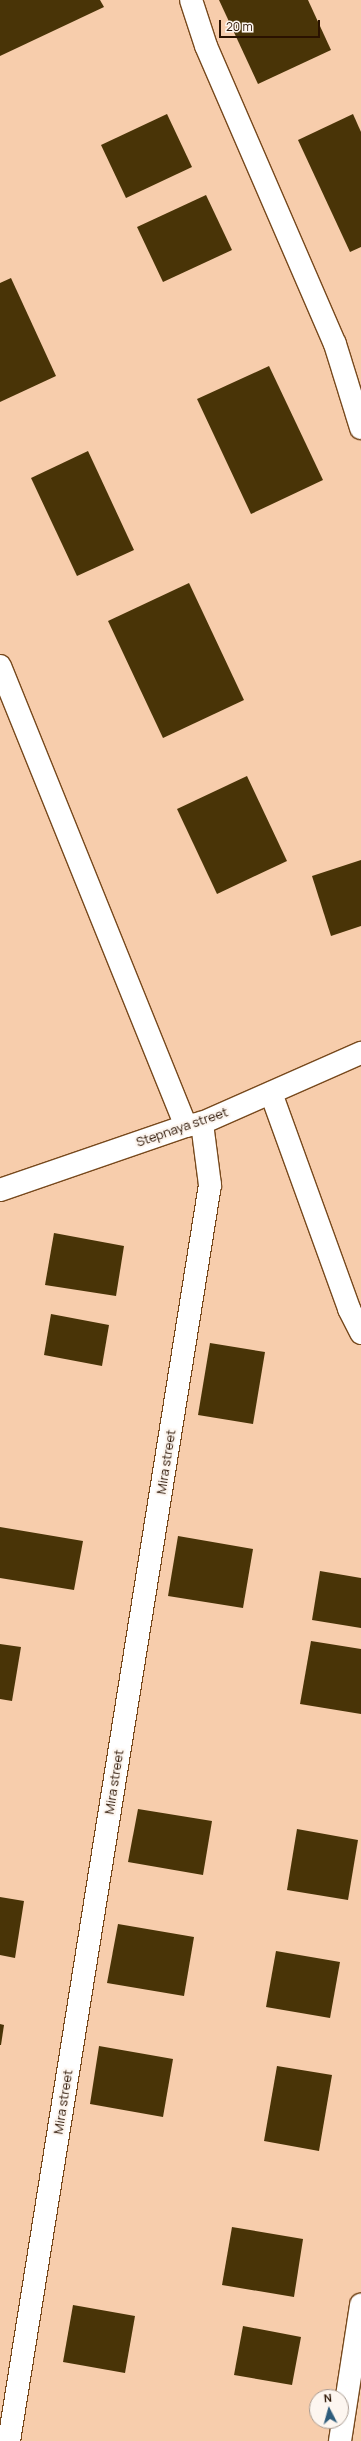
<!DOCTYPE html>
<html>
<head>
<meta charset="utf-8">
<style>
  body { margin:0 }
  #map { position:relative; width:361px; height:2441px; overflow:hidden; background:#f7cdac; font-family:Manrope,sans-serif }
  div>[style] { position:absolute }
  .building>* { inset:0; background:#493407 }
  .roads { filter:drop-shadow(1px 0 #77491d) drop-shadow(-1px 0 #77491d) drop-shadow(0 1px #77491d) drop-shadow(0 -1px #77491d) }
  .minor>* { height:22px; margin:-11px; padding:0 11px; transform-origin:11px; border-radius:11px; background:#fff }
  span { translate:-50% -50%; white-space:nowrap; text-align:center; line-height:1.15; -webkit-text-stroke:4px #fdf6f0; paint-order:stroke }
  .street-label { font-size:13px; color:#2a1200 }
  .north { position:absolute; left:309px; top:2389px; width:40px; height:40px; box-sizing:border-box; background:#fdf6f0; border:1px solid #a99b90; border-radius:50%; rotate:354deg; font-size:11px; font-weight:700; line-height:16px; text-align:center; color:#2a1200 }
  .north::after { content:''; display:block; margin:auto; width:14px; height:18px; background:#2e5c7b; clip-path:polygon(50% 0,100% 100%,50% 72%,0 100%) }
  .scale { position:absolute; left:219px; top:20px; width:101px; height:18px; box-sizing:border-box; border:2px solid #2a1200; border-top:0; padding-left:5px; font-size:12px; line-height:14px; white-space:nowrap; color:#2a1200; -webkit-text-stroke:3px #fdf6f0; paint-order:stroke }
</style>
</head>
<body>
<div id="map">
  <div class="building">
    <i style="clip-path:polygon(0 0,100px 0,104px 7px,0 56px)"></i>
    <i style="clip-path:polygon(219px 0,308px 0,331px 50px,258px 84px)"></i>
    <i style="clip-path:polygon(167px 114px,192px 167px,126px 198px,101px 145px)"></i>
    <i style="clip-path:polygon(353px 114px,361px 132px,361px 247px,350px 252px,298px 140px)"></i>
    <i style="clip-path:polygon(206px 195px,232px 250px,163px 282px,137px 227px)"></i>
    <i style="clip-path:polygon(11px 278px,56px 376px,0 402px,0 283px)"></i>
    <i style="clip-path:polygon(269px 366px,323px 480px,251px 514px,197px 399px)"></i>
    <i style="clip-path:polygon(88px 451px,134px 550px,77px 576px,31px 478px)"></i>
    <i style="clip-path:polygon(189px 583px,244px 700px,163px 738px,108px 621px)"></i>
    <i style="clip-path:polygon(247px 776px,287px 861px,217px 894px,177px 809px)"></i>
    <i style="clip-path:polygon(361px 860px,361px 926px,331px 936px,312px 876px)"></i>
    <i style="clip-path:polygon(54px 1233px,124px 1246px,116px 1296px,45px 1285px)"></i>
    <i style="clip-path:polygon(51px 1314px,109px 1325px,102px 1366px,44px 1355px)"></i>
    <i style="clip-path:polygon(210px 1343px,265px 1352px,253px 1424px,198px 1415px)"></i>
    <i style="clip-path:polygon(0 1527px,83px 1541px,74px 1590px,0 1578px)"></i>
    <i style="clip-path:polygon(178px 1536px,253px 1549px,243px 1608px,168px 1596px)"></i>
    <i style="clip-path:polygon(320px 1571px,361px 1578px,361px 1628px,312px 1620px)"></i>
    <i style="clip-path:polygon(311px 1641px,361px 1649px,361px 1714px,300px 1704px)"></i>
    <i style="clip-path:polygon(0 1644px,21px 1647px,12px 1701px,0 1699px)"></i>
    <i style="clip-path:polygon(138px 1809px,212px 1821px,203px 1875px,128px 1862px)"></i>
    <i style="clip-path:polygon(297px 1829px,358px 1840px,348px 1900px,287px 1890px)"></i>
    <i style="clip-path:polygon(0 1897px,24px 1901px,15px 1958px,0 1955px)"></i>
    <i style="clip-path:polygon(118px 1924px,194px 1937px,184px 1996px,107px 1983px)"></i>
    <i style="clip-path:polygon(276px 1951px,340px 1962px,330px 2018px,266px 2007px)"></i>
    <i style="clip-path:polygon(0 2024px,4px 2025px,1px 2045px,0 2045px)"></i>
    <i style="clip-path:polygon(99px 2046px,173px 2059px,163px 2117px,90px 2104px)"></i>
    <i style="clip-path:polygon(277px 2066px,332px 2075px,319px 2151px,264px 2141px)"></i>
    <i style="clip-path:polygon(232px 2227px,303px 2239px,294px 2297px,222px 2285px)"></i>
    <i style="clip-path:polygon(73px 2305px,135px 2316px,125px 2373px,63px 2362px)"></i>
    <i style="clip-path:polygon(243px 2326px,301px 2337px,292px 2385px,234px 2375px)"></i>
  </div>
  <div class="roads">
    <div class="minor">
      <i style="left:191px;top:0;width:48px;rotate:71.9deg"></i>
      <i style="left:206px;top:46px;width:325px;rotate:66.6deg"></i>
      <i style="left:335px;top:344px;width:88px;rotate:72.8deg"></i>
      <i style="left:0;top:666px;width:496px;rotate:68deg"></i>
      <i style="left:271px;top:1093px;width:230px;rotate:70.1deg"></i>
      <i style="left:349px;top:1309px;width:27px;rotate:63deg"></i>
      <i style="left:0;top:1190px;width:197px;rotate:-19deg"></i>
      <i style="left:186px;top:1126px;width:16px;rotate:-11deg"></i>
      <i style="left:202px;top:1123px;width:174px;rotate:-23.8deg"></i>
      <i style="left:9px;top:2441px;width:1272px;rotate:-80.91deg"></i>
      <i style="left:210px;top:1185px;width:63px;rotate:-97.4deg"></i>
      <i style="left:340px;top:2441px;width:138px;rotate:-81.2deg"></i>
    </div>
  </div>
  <div class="street-label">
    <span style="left:182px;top:1127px;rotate:-19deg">Stepnaya street</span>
    <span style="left:166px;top:1462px;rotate:-81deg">Mira street</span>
    <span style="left:114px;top:1782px;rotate:-81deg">Mira street</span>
    <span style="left:63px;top:2102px;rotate:-81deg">Mira street</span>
  </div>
  <div class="north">N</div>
  <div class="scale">20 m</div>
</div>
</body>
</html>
